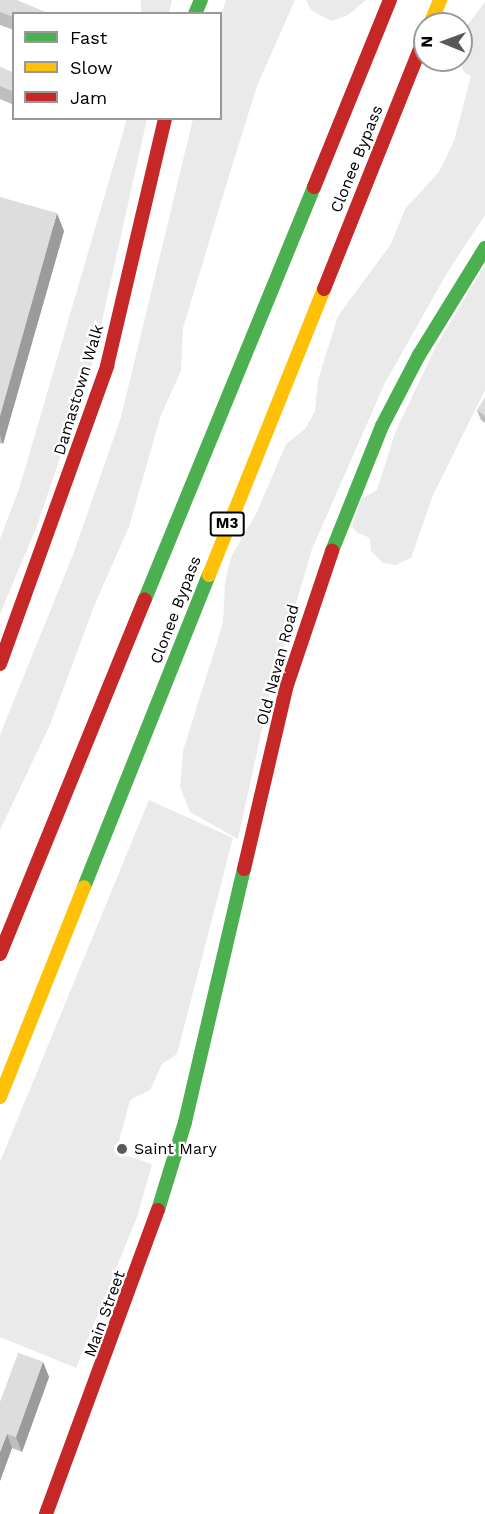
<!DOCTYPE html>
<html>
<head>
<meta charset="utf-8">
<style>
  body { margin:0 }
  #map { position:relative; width:485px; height:1514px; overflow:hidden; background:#fff; font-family:"Work Sans",sans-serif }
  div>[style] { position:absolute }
  .green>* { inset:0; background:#eaeaea }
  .fast>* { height:14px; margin:-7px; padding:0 7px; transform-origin:7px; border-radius:7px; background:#4caf50 }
  .slow>* { height:14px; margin:-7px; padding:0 7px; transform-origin:7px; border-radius:7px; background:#ffc107 }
  .jam>* { height:14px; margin:-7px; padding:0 7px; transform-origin:7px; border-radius:7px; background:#c62828 }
  .wall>* { inset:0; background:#bebebe }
  .shaded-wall>* { inset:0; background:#9b9b9b }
  .building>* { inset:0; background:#ddd }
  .dots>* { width:16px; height:16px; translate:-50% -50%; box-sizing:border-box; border:3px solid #fff; border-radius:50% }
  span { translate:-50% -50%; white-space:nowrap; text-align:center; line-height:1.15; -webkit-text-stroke:4.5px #fff; paint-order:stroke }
  .shield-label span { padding:2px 4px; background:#fff; border:2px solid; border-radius:4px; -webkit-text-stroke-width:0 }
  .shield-label { font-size:15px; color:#000; font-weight:700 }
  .street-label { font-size:16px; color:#000 }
  .poi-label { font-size:16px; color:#000 }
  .left { translate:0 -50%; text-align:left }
  .legend { position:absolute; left:12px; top:12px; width:210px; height:108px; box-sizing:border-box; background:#fff; border:2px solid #999; margin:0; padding:8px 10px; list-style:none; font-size:18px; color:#000 }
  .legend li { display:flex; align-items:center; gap:12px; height:30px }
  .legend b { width:30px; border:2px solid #999 }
  .north { position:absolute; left:413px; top:12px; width:60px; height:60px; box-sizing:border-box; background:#fff; border:2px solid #999; border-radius:50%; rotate:271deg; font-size:16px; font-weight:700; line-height:24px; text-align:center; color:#000 }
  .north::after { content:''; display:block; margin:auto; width:21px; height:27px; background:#595959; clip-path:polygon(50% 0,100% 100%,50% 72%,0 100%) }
</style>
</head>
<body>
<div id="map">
  <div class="green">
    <i style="clip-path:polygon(141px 0,172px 0,169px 13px,141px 13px)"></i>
    <i style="clip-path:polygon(226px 0,295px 0,257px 86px,232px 166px,183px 328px,181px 371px,161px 415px,129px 527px,94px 606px,50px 725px,0 830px,0 735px,74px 552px,121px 417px,193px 119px,220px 118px,220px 18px)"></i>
    <i style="clip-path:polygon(306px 0,366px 0,348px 15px,331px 21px,311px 10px)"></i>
    <i style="clip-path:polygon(485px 2px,485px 215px,447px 273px,385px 383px,312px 549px,271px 688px,238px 839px,190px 812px,180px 787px,183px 751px,223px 623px,225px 582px,231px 557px,257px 512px,286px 444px,306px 428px,315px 411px,318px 380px,338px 316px,391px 244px,405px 209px,439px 172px,454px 141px,471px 76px,464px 72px,459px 60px,461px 49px,466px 27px)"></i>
    <i style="clip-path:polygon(127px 119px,147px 119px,94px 357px,37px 526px,0 614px,0 539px,20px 486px)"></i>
    <i style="clip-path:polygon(485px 265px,485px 390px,433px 495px,411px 558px,396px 565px,383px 563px,371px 551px,370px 538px,356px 532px,352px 526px,361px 499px,377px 490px,395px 433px,435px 348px)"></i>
    <i style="clip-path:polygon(149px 800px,233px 838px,177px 1054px,162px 1064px,150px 1090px,130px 1100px,116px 1152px,152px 1164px,137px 1217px,76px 1368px,0 1337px,0 1162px)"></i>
  </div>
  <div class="fast">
    <i style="left:195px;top:14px;width:15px;rotate:-67deg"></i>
    <i style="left:332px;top:551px;width:135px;rotate:-68.2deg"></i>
    <i style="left:382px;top:426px;width:80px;rotate:-62.5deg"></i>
    <i style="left:419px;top:355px;width:126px;rotate:-58.3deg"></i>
    <i style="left:145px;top:599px;width:445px;rotate:-67.7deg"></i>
    <i style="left:84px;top:887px;width:336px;rotate:-68.2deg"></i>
    <i style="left:158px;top:1210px;width:92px;rotate:-72.9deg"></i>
    <i style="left:185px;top:1122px;width:260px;rotate:-76.9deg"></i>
  </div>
  <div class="slow">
    <i style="left:430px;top:24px;width:26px;rotate:-67deg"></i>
    <i style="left:209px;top:575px;width:308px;rotate:-68.1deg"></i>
    <i style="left:0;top:1097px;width:226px;rotate:-68.2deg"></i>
  </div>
  <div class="jam">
    <i style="left:314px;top:187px;width:202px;rotate:-67.9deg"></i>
    <i style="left:324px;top:289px;width:271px;rotate:-68.2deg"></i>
    <i style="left:0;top:664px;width:317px;rotate:-70.2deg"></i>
    <i style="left:107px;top:366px;width:255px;rotate:-76.8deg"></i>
    <i style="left:244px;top:869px;width:186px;rotate:-76.9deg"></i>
    <i style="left:286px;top:688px;width:145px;rotate:-71.4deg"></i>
    <i style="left:0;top:954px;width:383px;rotate:-67.8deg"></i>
    <i style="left:46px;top:1514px;width:324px;rotate:-69.8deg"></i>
  </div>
  <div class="wall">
    <i style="clip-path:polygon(0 0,14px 14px,14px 30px,0 25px)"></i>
    <i style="clip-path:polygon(0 67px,14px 73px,14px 105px,0 99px)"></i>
    <i style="clip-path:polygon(0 197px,64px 231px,3px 444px,0 443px)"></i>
    <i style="clip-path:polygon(485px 398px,485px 423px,481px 420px,477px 410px)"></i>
    <i style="clip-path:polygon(18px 1353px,43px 1362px,49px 1377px,22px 1452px,12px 1448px,0 1481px)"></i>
  </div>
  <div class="shaded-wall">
    <i style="clip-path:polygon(57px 213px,64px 231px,3px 444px,0 435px,0 416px)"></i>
    <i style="clip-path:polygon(43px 1362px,49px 1377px,22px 1452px,16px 1437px)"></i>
    <i style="clip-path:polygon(7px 1434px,12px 1448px,0 1481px,0 1452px)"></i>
  </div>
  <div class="building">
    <i style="clip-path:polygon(0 0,17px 0,50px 14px,14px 14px,14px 17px,0 12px)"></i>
    <i style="clip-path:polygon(0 67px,14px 73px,14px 92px,0 86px)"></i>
    <i style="clip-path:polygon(0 197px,57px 213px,0 416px)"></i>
    <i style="clip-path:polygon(485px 398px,485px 416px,477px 410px)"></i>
    <i style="clip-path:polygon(18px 1353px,43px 1362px,16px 1437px,7px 1434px,0 1452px,0 1402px)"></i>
  </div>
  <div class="dots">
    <i style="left:122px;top:1149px;background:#595959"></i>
  </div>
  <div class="shield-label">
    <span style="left:227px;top:524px">M3</span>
  </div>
  <div class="street-label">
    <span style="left:357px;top:159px;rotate:-68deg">Clonee Bypass</span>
    <span style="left:79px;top:390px;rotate:-73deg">Damastown Walk</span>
    <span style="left:176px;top:610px;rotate:-69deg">Clonee Bypass</span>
    <span style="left:278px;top:665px;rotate:-75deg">Old Navan Road</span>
    <span style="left:105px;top:1314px;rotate:-70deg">Main Street</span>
  </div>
  <div class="poi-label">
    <span class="left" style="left:134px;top:1149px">Saint Mary</span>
  </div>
  <ul class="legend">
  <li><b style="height:8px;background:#4caf50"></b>Fast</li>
  <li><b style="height:8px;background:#ffc107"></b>Slow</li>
  <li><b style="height:8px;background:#c62828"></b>Jam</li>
  </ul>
  <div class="north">N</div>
</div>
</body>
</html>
